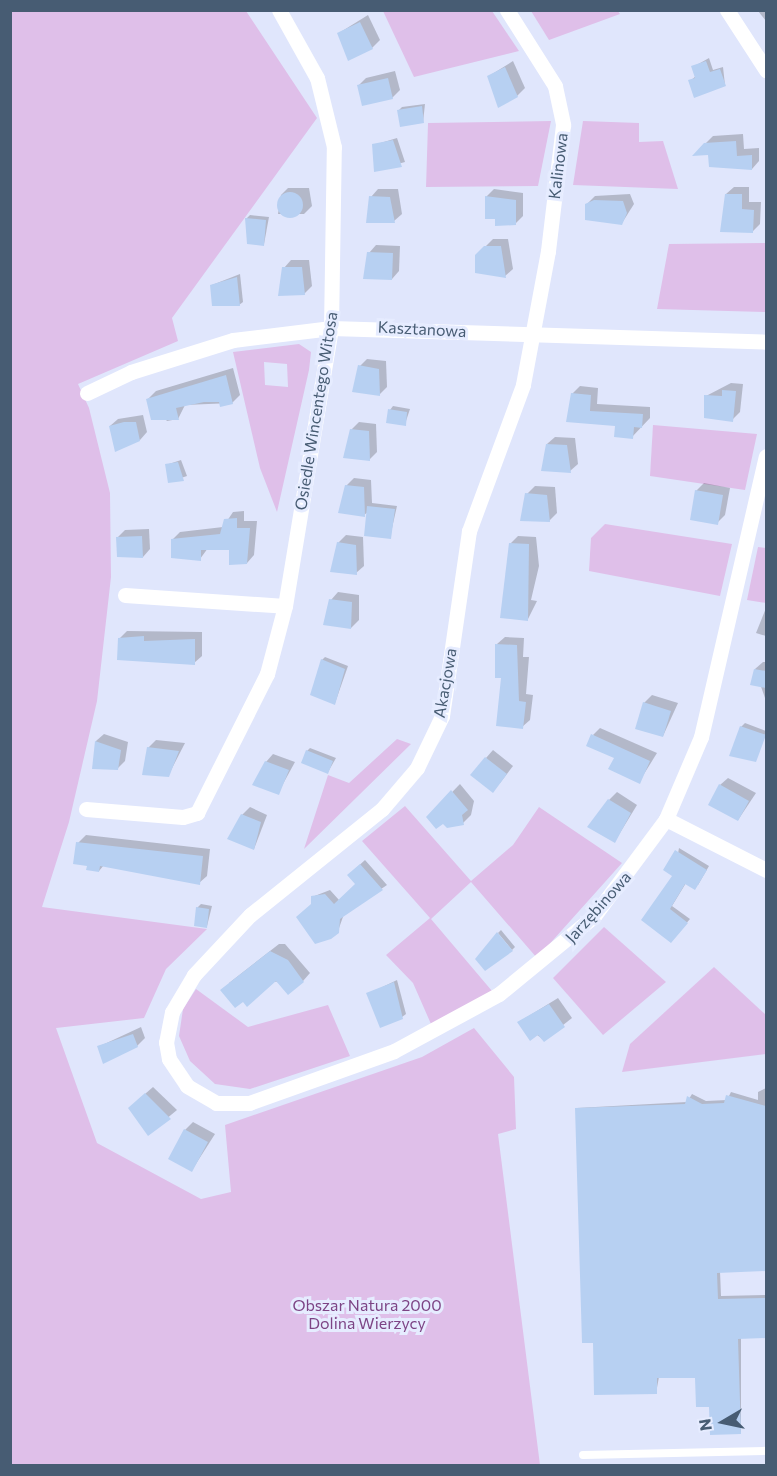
<!DOCTYPE html>
<html>
<head>
<meta charset="utf-8">
<style>
  body { margin:0 }
  #map { position:relative; width:777px; height:1476px; overflow:hidden; background:#e0e6fc; font-family:Commissioner,sans-serif }
  div>[style] { position:absolute }
  .green>* { inset:0; background:#dfbfe9 }
  .shadow>* { inset:0; background:#0003 }
  .building>* { inset:0; background:#b7d0f2 }
  .round { border-radius:50% }
  .lane>* { height:8px; margin:-4px; padding:0 4px; transform-origin:4px; border-radius:4px; background:#fff }
  .street>* { height:15px; margin:-7.5px; padding:0 7.5px; transform-origin:7.5px; border-radius:7.5px; background:#fff }
  span { translate:-50% -50%; white-space:nowrap; text-align:center; line-height:1.15; -webkit-text-stroke:6px #e6ecff; paint-order:stroke }
  .street-label { font-size:16px; color:#475c73 }
  .park-label { font-size:16px; color:#7d4485 }
  .frame { position:absolute; inset:0; border:12px solid #475c73; pointer-events:none }
  .north { position:absolute; left:693px; top:1392px; width:60px; height:60px; -webkit-text-stroke:4px #e6ecff; paint-order:stroke; rotate:261deg; font-size:16px; font-weight:700; line-height:24px; text-align:center; color:#475c73 }
  .north::after { content:''; display:block; margin:auto; width:21px; height:27px; background:#475c73; clip-path:polygon(50% 0,100% 100%,50% 72%,0 100%) }
</style>
</head>
<body>
<div id="map">
  <div class="green">
    <i style="clip-path:polygon(617px 10px,620px 14px,549px 40px,531px 11px)"></i>
    <i style="clip-path:polygon(10px 11px,246px 11px,317px 118px,172px 318px,178px 341px,78px 384px,89px 408px,110px 493px,111px 577px,97px 701px,69px 822px,42px 907px,207px 929px,166px 969px,144px 1018px,56px 1028px,97px 1143px,201px 1199px,231px 1192px,225px 1125px,422px 1057px,474px 1028px,514px 1077px,516px 1129px,498px 1134px,540px 1465px,11px 1465px)"></i>
    <i style="clip-path:polygon(383px 11px,492px 11px,519px 51px,414px 77px)"></i>
    <i style="clip-path:polygon(551px 121px,538px 186px,426px 187px,428px 123px)"></i>
    <i style="clip-path:polygon(583px 121px,639px 123px,639px 142px,663px 141px,678px 189px,573px 185px)"></i>
    <i style="clip-path:polygon(766px 243px,766px 312px,657px 309px,669px 244px)"></i>
    <i style="clip-path:polygon(evenodd,299px 344px,311px 352px,309px 370px,277px 512px,260px 468px,233px 352px,299px 344px,264px 362px,287px 364px,288px 387px,265px 385px,264px 362px)"></i>
    <i style="clip-path:polygon(653px 425px,757px 434px,745px 490px,650px 476px)"></i>
    <i style="clip-path:polygon(605px 524px,732px 544px,720px 596px,589px 571px,591px 538px)"></i>
    <i style="clip-path:polygon(758px 547px,766px 548px,766px 603px,747px 600px)"></i>
    <i style="clip-path:polygon(397px 739px,411px 744px,304px 849px,328px 775px,349px 783px)"></i>
    <i style="clip-path:polygon(405px 806px,471px 881px,513px 845px,539px 807px,622px 863px,537px 958px,471px 882px,431px 919px,492px 991px,431px 1024px,413px 983px,386px 955px,430px 918px,362px 841px)"></i>
    <i style="clip-path:polygon(604px 927px,666px 982px,603px 1035px,553px 978px)"></i>
    <i style="clip-path:polygon(714px 967px,766px 1015px,766px 1054px,622px 1072px,630px 1044px)"></i>
    <i style="clip-path:polygon(196px 989px,248px 1027px,328px 1005px,350px 1056px,250px 1089px,215px 1084px,190px 1061px,179px 1036px,183px 1009px)"></i>
  </div>
  <div class="shadow">
    <i style="clip-path:polygon(758px 10px,766px 10px,766px 21px,758px 11px)"></i>
    <i style="clip-path:polygon(368px 15px,380px 40px,372px 48px,339px 33px)"></i>
    <i style="clip-path:polygon(709px 58px,713px 70px,723px 67px,725px 85px,690px 81px,696px 76px,693px 67px)"></i>
    <i style="clip-path:polygon(513px 61px,525px 88px,517px 96px,489px 76px)"></i>
    <i style="clip-path:polygon(395px 71px,400px 90px,392px 98px,358px 86px,366px 78px)"></i>
    <i style="clip-path:polygon(425px 104px,423px 122px,399px 110px,402px 107px)"></i>
    <i style="clip-path:polygon(743px 134px,744px 149px,759px 148px,759px 161px,752px 169px,710px 154px,705px 144px,713px 136px)"></i>
    <i style="clip-path:polygon(397px 138px,405px 162px,376px 170px,374px 145px)"></i>
    <i style="clip-path:polygon(734px 187px,749px 187px,749px 202px,761px 202px,760px 224px,753px 231px,726px 194px)"></i>
    <i style="clip-path:polygon(288px 188px,309px 188px,312px 206px,304px 214px,278px 214px,281px 195px)"></i>
    <i style="clip-path:polygon(378px 189px,398px 189px,402px 214px,394px 221px,371px 197px)"></i>
    <i style="clip-path:polygon(494px 189px,523px 193px,523px 216px,515px 224px,496px 217px,486px 197px)"></i>
    <i style="clip-path:polygon(630px 194px,634px 204px,622px 223px,587px 204px,595px 196px)"></i>
    <i style="clip-path:polygon(250px 215px,269px 217px,264px 244px,246px 219px)"></i>
    <i style="clip-path:polygon(493px 239px,508px 239px,513px 269px,505px 276px,476px 256px)"></i>
    <i style="clip-path:polygon(376px 245px,400px 246px,399px 271px,392px 279px,369px 253px)"></i>
    <i style="clip-path:polygon(291px 260px,309px 260px,312px 286px,304px 294px,284px 268px)"></i>
    <i style="clip-path:polygon(240px 274px,243px 302px,239px 305px,212px 285px)"></i>
    <i style="clip-path:polygon(367px 359px,386px 361px,387px 387px,379px 395px,360px 366px)"></i>
    <i style="clip-path:polygon(233px 368px,240px 395px,232px 403px,185px 405px,178px 419px,167px 421px,148px 399px,156px 391px)"></i>
    <i style="clip-path:polygon(731px 383px,743px 384px,740px 412px,732px 420px,706px 396px)"></i>
    <i style="clip-path:polygon(580px 386px,598px 388px,597px 404px,650px 407px,650px 418px,632px 437px,617px 424px,568px 421px,572px 394px)"></i>
    <i style="clip-path:polygon(393px 406px,410px 409px,405px 424px,390px 410px)"></i>
    <i style="clip-path:polygon(143px 415px,147px 432px,140px 440px,110px 426px,118px 419px)"></i>
    <i style="clip-path:polygon(359px 422px,376px 424px,377px 452px,369px 460px,351px 430px)"></i>
    <i style="clip-path:polygon(555px 437px,575px 438px,578px 464px,570px 471px,547px 444px)"></i>
    <i style="clip-path:polygon(181px 460px,187px 476px,169px 482px,166px 465px)"></i>
    <i style="clip-path:polygon(354px 478px,371px 480px,372px 503px,397px 506px,390px 537px,368px 512px,364px 515px,346px 486px)"></i>
    <i style="clip-path:polygon(704px 483px,730px 488px,725px 515px,717px 523px,696px 491px)"></i>
    <i style="clip-path:polygon(535px 486px,555px 487px,557px 513px,549px 521px,527px 494px)"></i>
    <i style="clip-path:polygon(244px 511px,244px 521px,257px 521px,254px 555px,247px 563px,230px 548px,208px 548px,200px 559px,173px 557px,173px 539px,180px 532px,223px 527px,233px 512px)"></i>
    <i style="clip-path:polygon(149px 529px,150px 549px,143px 557px,118px 537px,125px 530px)"></i>
    <i style="clip-path:polygon(346px 535px,363px 537px,364px 566px,356px 573px,338px 543px)"></i>
    <i style="clip-path:polygon(518px 536px,536px 537px,539px 566px,531px 600px,537px 601px,528px 619px,510px 544px)"></i>
    <i style="clip-path:polygon(338px 592px,359px 595px,359px 620px,351px 628px,331px 600px)"></i>
    <i style="clip-path:polygon(766px 608px,766px 636px,756px 633px)"></i>
    <i style="clip-path:polygon(127px 631px,202px 632px,202px 656px,194px 663px,119px 639px)"></i>
    <i style="clip-path:polygon(505px 637px,524px 638px,523px 657px,529px 657px,526px 694px,533px 695px,530px 720px,522px 727px,502px 677px,497px 644px)"></i>
    <i style="clip-path:polygon(325px 657px,348px 666px,335px 703px,322px 660px)"></i>
    <i style="clip-path:polygon(763px 662px,766px 662px,766px 701px,755px 669px)"></i>
    <i style="clip-path:polygon(652px 695px,678px 703px,663px 736px,644px 703px)"></i>
    <i style="clip-path:polygon(745px 723px,766px 731px,755px 761px,741px 727px)"></i>
    <i style="clip-path:polygon(600px 728px,657px 753px,639px 782px,593px 735px)"></i>
    <i style="clip-path:polygon(104px 734px,128px 742px,125px 761px,118px 768px,93px 768px,96px 741px)"></i>
    <i style="clip-path:polygon(156px 740px,185px 743px,168px 776px,148px 748px)"></i>
    <i style="clip-path:polygon(310px 748px,336px 758px,328px 772px,307px 751px)"></i>
    <i style="clip-path:polygon(493px 750px,513px 766px,500px 783px,486px 758px)"></i>
    <i style="clip-path:polygon(273px 754px,295px 762px,278px 793px,266px 762px)"></i>
    <i style="clip-path:polygon(728px 778px,756px 793px,738px 820px,720px 785px)"></i>
    <i style="clip-path:polygon(460px 784px,474px 801px,471px 815px,463px 823px,428px 817px)"></i>
    <i style="clip-path:polygon(617px 792px,637px 805px,615px 841px,609px 800px)"></i>
    <i style="clip-path:polygon(250px 807px,267px 815px,254px 849px,242px 815px)"></i>
    <i style="clip-path:polygon(86px 835px,210px 849px,207px 876px,199px 883px,104px 865px,99px 871px,89px 864px,78px 843px)"></i>
    <i style="clip-path:polygon(679px 848px,709px 866px,698px 885px,686px 883px,672px 906px,690px 919px,671px 941px,643px 920px,674px 875px)"></i>
    <i style="clip-path:polygon(365px 860px,387px 885px,344px 914px,338px 931px,312px 904px,312px 897px,330px 890px,339px 900px,357px 884px,354px 870px)"></i>
    <i style="clip-path:polygon(201px 904px,212px 906px,207px 926px,197px 908px)"></i>
    <i style="clip-path:polygon(501px 930px,515px 947px,512px 950px,498px 933px)"></i>
    <i style="clip-path:polygon(279px 944px,285px 944px,310px 973px,303px 981px,229px 983px)"></i>
    <i style="clip-path:polygon(397px 980px,406px 1014px,402px 1017px,368px 994px)"></i>
    <i style="clip-path:polygon(558px 998px,572px 1018px,544px 1040px,519px 1022px)"></i>
    <i style="clip-path:polygon(141px 1027px,145px 1038px,137px 1046px,98px 1047px)"></i>
    <i style="clip-path:polygon(153px 1087px,177px 1110px,148px 1134px,137px 1101px)"></i>
    <i style="clip-path:polygon(766px 1088px,766px 1270px,720px 1271px,721px 1296px,766px 1295px,766px 1337px,741px 1338px,741px 1433px,711px 1406px,697px 1376px,659px 1377px,656px 1393px,594px 1341px,577px 1108px,687px 1102px,692px 1094px,706px 1101px,727px 1100px,731px 1092px,758px 1100px,758px 1092px)"></i>
    <i style="clip-path:polygon(193px 1122px,215px 1134px,192px 1170px,185px 1130px)"></i>
  </div>
  <div class="building">
    <i style="clip-path:polygon(360px 22px,373px 49px,348px 61px,337px 33px)"></i>
    <i style="clip-path:polygon(706px 61px,710px 72px,720px 69px,726px 86px,694px 98px,688px 80px,695px 78px,691px 66px)"></i>
    <i style="clip-path:polygon(505px 67px,518px 97px,498px 108px,487px 76px)"></i>
    <i style="clip-path:polygon(388px 78px,393px 99px,362px 106px,357px 85px)"></i>
    <i style="clip-path:polygon(422px 106px,424px 123px,400px 127px,397px 110px)"></i>
    <i style="clip-path:polygon(393px 140px,402px 167px,374px 172px,372px 144px)"></i>
    <i style="clip-path:polygon(736px 141px,737px 156px,752px 155px,752px 170px,709px 167px,708px 155px,692px 156px,704px 143px)"></i>
    <i class="round" style="left:277px;top:192px;width:26px;height:26px"></i>
    <i style="clip-path:polygon(725px 194px,742px 194px,742px 209px,754px 210px,753px 233px,720px 232px)"></i>
    <i style="clip-path:polygon(369px 196px,390px 197px,395px 223px,366px 223px)"></i>
    <i style="clip-path:polygon(485px 196px,516px 200px,516px 225px,495px 226px,495px 219px,485px 219px)"></i>
    <i style="clip-path:polygon(594px 200px,623px 201px,627px 213px,622px 225px,585px 220px,585px 204px)"></i>
    <i style="clip-path:polygon(245px 218px,266px 220px,264px 246px,247px 244px)"></i>
    <i style="clip-path:polygon(484px 246px,501px 246px,506px 278px,475px 273px,475px 255px)"></i>
    <i style="clip-path:polygon(367px 252px,393px 253px,392px 280px,363px 279px)"></i>
    <i style="clip-path:polygon(282px 267px,302px 267px,305px 295px,278px 296px)"></i>
    <i style="clip-path:polygon(237px 277px,240px 306px,212px 306px,210px 285px)"></i>
    <i style="clip-path:polygon(358px 365px,379px 369px,380px 396px,352px 392px)"></i>
    <i style="clip-path:polygon(226px 375px,233px 404px,220px 407px,219px 402px,204px 402px,176px 408px,179px 420px,151px 420px,146px 399px)"></i>
    <i style="clip-path:polygon(722px 390px,736px 391px,733px 422px,704px 418px,704px 395px,722px 396px)"></i>
    <i style="clip-path:polygon(571px 393px,591px 395px,590px 411px,643px 414px,642px 428px,634px 427px,633px 439px,614px 437px,615px 426px,566px 422px)"></i>
    <i style="clip-path:polygon(388px 409px,407px 412px,406px 426px,386px 423px)"></i>
    <i style="clip-path:polygon(124px 422px,136px 422px,140px 441px,115px 452px,109px 426px)"></i>
    <i style="clip-path:polygon(350px 429px,369px 431px,370px 461px,343px 458px)"></i>
    <i style="clip-path:polygon(546px 444px,567px 445px,571px 473px,541px 471px)"></i>
    <i style="clip-path:polygon(178px 462px,184px 481px,168px 483px,165px 464px)"></i>
    <i style="clip-path:polygon(345px 485px,364px 487px,365px 517px,338px 513px)"></i>
    <i style="clip-path:polygon(695px 490px,723px 495px,718px 525px,690px 520px)"></i>
    <i style="clip-path:polygon(525px 493px,547px 495px,550px 522px,520px 521px)"></i>
    <i style="clip-path:polygon(367px 506px,395px 509px,391px 539px,364px 536px)"></i>
    <i style="clip-path:polygon(237px 518px,237px 528px,250px 528px,247px 564px,229px 565px,229px 550px,201px 550px,201px 561px,171px 558px,171px 539px,220px 534px,224px 519px)"></i>
    <i style="clip-path:polygon(142px 536px,143px 558px,117px 557px,116px 537px)"></i>
    <i style="clip-path:polygon(337px 542px,356px 545px,357px 575px,330px 572px)"></i>
    <i style="clip-path:polygon(509px 543px,529px 544px,528px 621px,500px 618px)"></i>
    <i style="clip-path:polygon(329px 599px,352px 602px,351px 629px,323px 625px)"></i>
    <i style="clip-path:polygon(144px 636px,144px 641px,195px 639px,195px 665px,117px 660px,118px 638px)"></i>
    <i style="clip-path:polygon(495px 644px,517px 645px,519px 701px,526px 702px,523px 729px,496px 726px,501px 678px,495px 678px)"></i>
    <i style="clip-path:polygon(321px 659px,345px 669px,335px 705px,310px 695px)"></i>
    <i style="clip-path:polygon(754px 669px,766px 671px,766px 688px,750px 685px)"></i>
    <i style="clip-path:polygon(643px 702px,671px 711px,663px 737px,635px 729px)"></i>
    <i style="clip-path:polygon(740px 726px,766px 735px,756px 762px,729px 756px)"></i>
    <i style="clip-path:polygon(591px 734px,650px 761px,640px 784px,608px 769px,614px 758px,586px 746px)"></i>
    <i style="clip-path:polygon(95px 741px,121px 750px,118px 770px,92px 769px)"></i>
    <i style="clip-path:polygon(147px 747px,179px 751px,169px 777px,142px 775px)"></i>
    <i style="clip-path:polygon(306px 750px,333px 761px,328px 774px,301px 763px)"></i>
    <i style="clip-path:polygon(485px 757px,507px 774px,493px 793px,470px 775px)"></i>
    <i style="clip-path:polygon(265px 761px,289px 770px,279px 795px,252px 785px)"></i>
    <i style="clip-path:polygon(719px 784px,749px 801px,738px 821px,708px 805px)"></i>
    <i style="clip-path:polygon(451px 790px,468px 810px,462px 815px,464px 825px,447px 828px,443px 824px,436px 829px,426px 817px)"></i>
    <i style="clip-path:polygon(608px 799px,631px 813px,615px 843px,587px 827px)"></i>
    <i style="clip-path:polygon(241px 814px,261px 822px,254px 850px,227px 839px)"></i>
    <i style="clip-path:polygon(76px 842px,203px 856px,200px 885px,100px 866px,99px 872px,86px 870px,87px 866px,73px 864px)"></i>
    <i style="clip-path:polygon(675px 850px,707px 870px,695px 890px,685px 884px,670px 909px,688px 923px,671px 943px,641px 920px,672px 876px,663px 870px)"></i>
    <i style="clip-path:polygon(360px 864px,383px 890px,340px 919px,339px 933px,331px 939px,315px 944px,296px 917px,311px 904px,311px 896px,325px 894px,334px 904px,355px 884px,347px 875px)"></i>
    <i style="clip-path:polygon(196px 907px,209px 909px,207px 928px,194px 926px)"></i>
    <i style="clip-path:polygon(497px 932px,513px 951px,485px 971px,475px 959px)"></i>
    <i style="clip-path:polygon(270px 951px,288px 960px,304px 982px,288px 995px,276px 981px,247px 1007px,243px 1002px,235px 1008px,220px 990px)"></i>
    <i style="clip-path:polygon(394px 982px,403px 1019px,380px 1028px,366px 993px)"></i>
    <i style="clip-path:polygon(549px 1004px,565px 1027px,544px 1042px,538px 1035px,530px 1041px,517px 1022px)"></i>
    <i style="clip-path:polygon(133px 1034px,138px 1047px,103px 1064px,97px 1046px)"></i>
    <i style="clip-path:polygon(145px 1093px,171px 1119px,148px 1136px,128px 1108px)"></i>
    <i style="clip-path:polygon(726px 1095px,766px 1106px,766px 1271px,717px 1273px,718px 1299px,766px 1298px,766px 1338px,738px 1339px,741px 1434px,710px 1435px,709px 1407px,696px 1407px,695px 1378px,657px 1378px,657px 1394px,594px 1395px,593px 1343px,582px 1343px,575px 1108px,685px 1104px,687px 1096px,702px 1104px,724px 1103px)"></i>
    <i style="clip-path:polygon(184px 1129px,208px 1142px,192px 1172px,168px 1159px)"></i>
  </div>
  <div class="lane">
    <i style="left:583px;top:1455px;width:183px;rotate:-1.3deg"></i>
  </div>
  <div class="street">
    <i style="left:507px;top:10px;width:90px;rotate:57.7deg"></i>
    <i style="left:555px;top:86px;width:40px;rotate:78deg"></i>
    <i style="left:563px;top:125px;width:127px;rotate:96.8deg"></i>
    <i style="left:548px;top:251px;width:136px;rotate:100.6deg"></i>
    <i style="left:523px;top:385px;width:156px;rotate:110.3deg"></i>
    <i style="left:469px;top:531px;width:187px;rotate:98.3deg"></i>
    <i style="left:442px;top:716px;width:58px;rotate:115.7deg"></i>
    <i style="left:417px;top:768px;width:54px;rotate:130.5deg"></i>
    <i style="left:382px;top:809px;width:169px;rotate:141.2deg"></i>
    <i style="left:250px;top:915px;width:82px;rotate:133deg"></i>
    <i style="left:194px;top:975px;width:43px;rotate:120.7deg"></i>
    <i style="left:172px;top:1012px;width:31px;rotate:101deg"></i>
    <i style="left:166px;top:1042px;width:17px;rotate:80deg"></i>
    <i style="left:169px;top:1059px;width:32px;rotate:56deg"></i>
    <i style="left:187px;top:1086px;width:34px;rotate:30deg"></i>
    <i style="left:216px;top:1103px;width:33px"></i>
    <i style="left:249px;top:1103px;width:154px;rotate:-19.7deg"></i>
    <i style="left:394px;top:1051px;width:119px;rotate:-28.5deg"></i>
    <i style="left:499px;top:994px;width:123px;rotate:-39.4deg"></i>
    <i style="left:594px;top:916px;width:121px;rotate:-53.4deg"></i>
    <i style="left:666px;top:819px;width:89px;rotate:-66.9deg"></i>
    <i style="left:701px;top:737px;width:288px;rotate:-77deg"></i>
    <i style="left:727px;top:10px;width:72px;rotate:57deg"></i>
    <i style="left:87px;top:393px;width:49px;rotate:-25.5deg"></i>
    <i style="left:131px;top:372px;width:107px;rotate:-17.4deg"></i>
    <i style="left:233px;top:340px;width:99px;rotate:-7deg"></i>
    <i style="left:331px;top:328px;width:435px;rotate:1.8deg"></i>
    <i style="left:125px;top:595px;width:160px;rotate:3.9deg"></i>
    <i style="left:86px;top:809px;width:97px;rotate:4.7deg"></i>
    <i style="left:183px;top:817px;width:15px;rotate:-16deg"></i>
    <i style="left:197px;top:813px;width:156px;rotate:-63.3deg"></i>
    <i style="left:267px;top:674px;width:70px;rotate:-75.2deg"></i>
    <i style="left:285px;top:606px;width:282px;rotate:-80.6deg"></i>
    <i style="left:331px;top:328px;width:181px;rotate:-89.1deg"></i>
    <i style="left:334px;top:147px;width:71px;rotate:-103.8deg"></i>
    <i style="left:317px;top:78px;width:78px;rotate:-119.2deg"></i>
    <i style="left:666px;top:819px;width:112px;rotate:27deg"></i>
  </div>
  <div class="street-label">
    <span style="left:558px;top:166px;rotate:-83deg">Kalinowa</span>
    <span style="left:422px;top:329px;rotate:3deg">Kasztanowa</span>
    <span style="left:316px;top:411px;rotate:-81deg">Osiedle Wincentego Witosa</span>
    <span style="left:445px;top:683px;rotate:-80deg">Akacjowa</span>
    <span style="left:598px;top:907px;rotate:-48deg">Jarzębinowa</span>
  </div>
  <div class="park-label">
    <span style="left:367px;top:1314px">Obszar Natura 2000<br>Dolina Wierzycy</span>
  </div>
  <div class="frame"></div>
  <div class="north">N</div>
</div>
</body>
</html>
